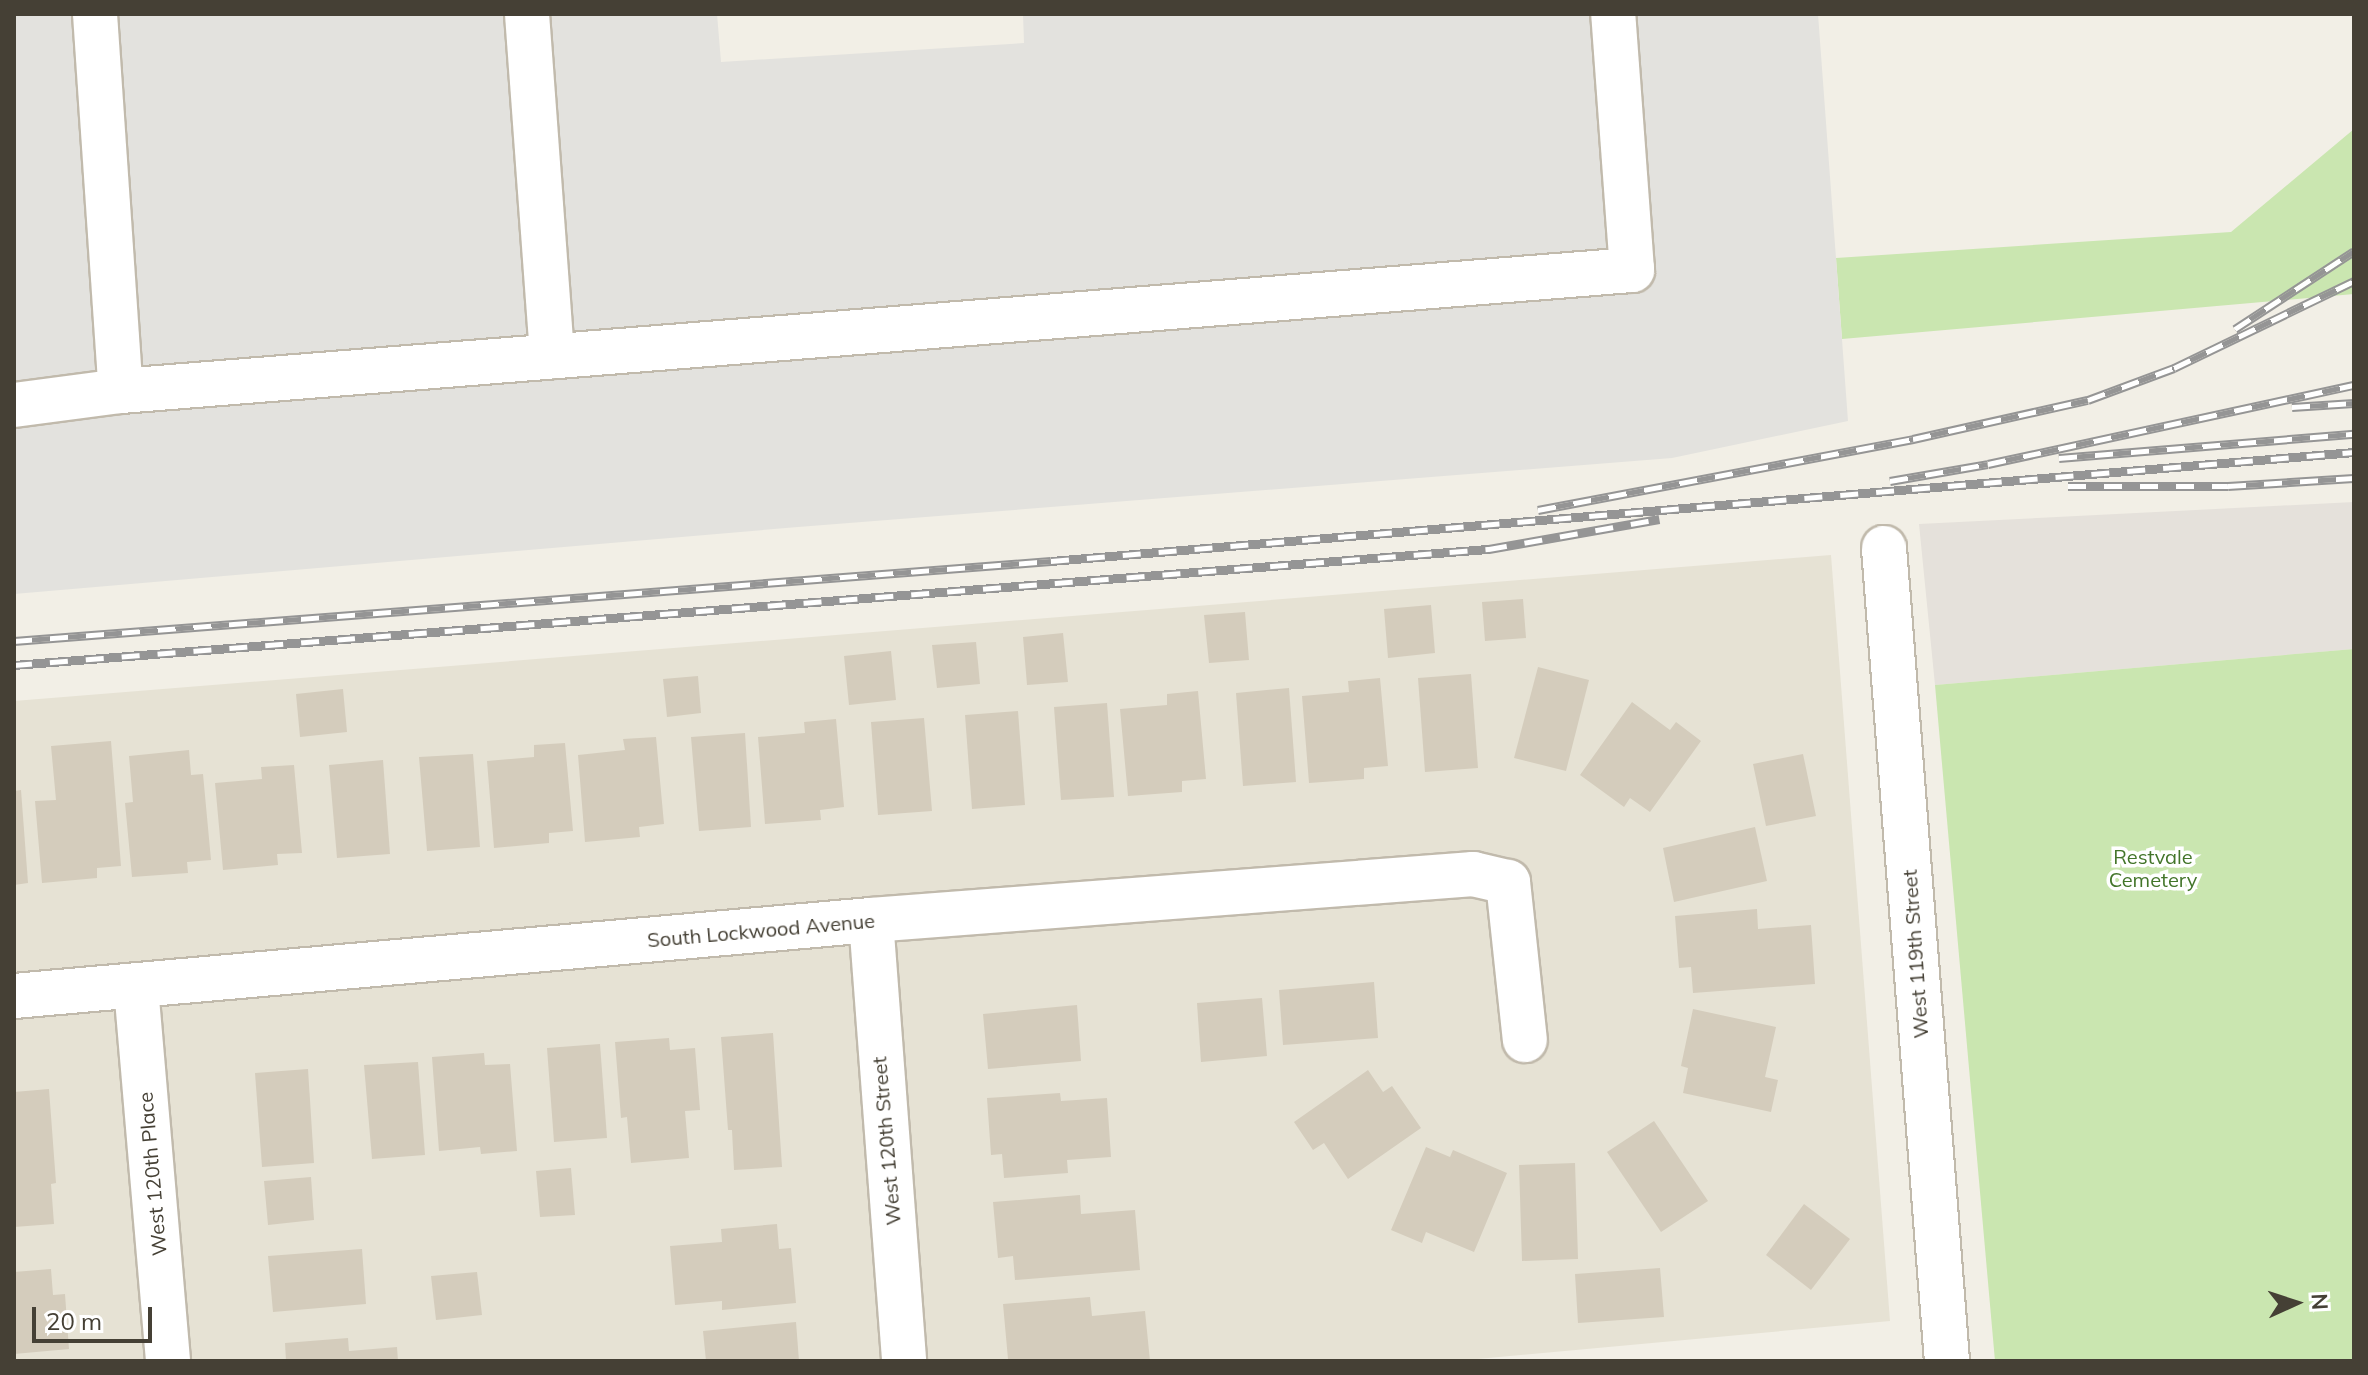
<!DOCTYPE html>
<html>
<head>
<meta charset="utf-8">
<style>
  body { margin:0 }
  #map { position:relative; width:2368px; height:1375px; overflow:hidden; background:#f2efe6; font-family:Mulish,sans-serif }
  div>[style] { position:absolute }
  .residential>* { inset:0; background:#e6e2d4 }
  .industrial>* { inset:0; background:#e5e1db }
  .green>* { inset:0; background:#cae6b0 }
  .parking>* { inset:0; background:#e3e2de }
  .building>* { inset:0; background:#d4ccbc }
  .roads { filter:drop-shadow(2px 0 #c1baac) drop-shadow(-2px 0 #c1baac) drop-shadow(0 2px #c1baac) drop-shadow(0 -2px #c1baac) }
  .minor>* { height:44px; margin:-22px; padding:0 22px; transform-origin:22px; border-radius:22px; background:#fff }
  .rail>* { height:9px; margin-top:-4.5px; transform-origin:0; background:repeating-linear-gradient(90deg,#fff 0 18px,#959595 0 36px); box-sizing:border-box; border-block:2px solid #959595 }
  span { translate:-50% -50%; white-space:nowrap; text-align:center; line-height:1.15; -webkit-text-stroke:7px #fff; paint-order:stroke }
  .park-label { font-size:20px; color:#43752a }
  .street-label { font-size:20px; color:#454035 }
  .frame { position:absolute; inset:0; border:16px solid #454035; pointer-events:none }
  .north { position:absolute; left:2256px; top:1263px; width:80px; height:80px; -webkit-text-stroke:6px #fff; paint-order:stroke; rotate:87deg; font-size:22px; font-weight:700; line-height:32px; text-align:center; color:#454035 }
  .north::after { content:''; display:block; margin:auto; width:28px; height:36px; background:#454035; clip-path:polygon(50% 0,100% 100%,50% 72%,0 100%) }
  .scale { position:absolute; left:32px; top:1307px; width:120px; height:36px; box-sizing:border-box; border:4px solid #454035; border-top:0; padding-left:10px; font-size:24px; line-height:28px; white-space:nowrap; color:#454035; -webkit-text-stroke:6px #fff; paint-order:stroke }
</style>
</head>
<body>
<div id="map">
  <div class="residential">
    <i style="clip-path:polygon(1831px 555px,1890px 1321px,1456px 1361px,14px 1361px,14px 701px)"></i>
  </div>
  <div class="industrial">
    <i style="clip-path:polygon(2354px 502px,2354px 649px,1935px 685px,1919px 524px)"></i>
  </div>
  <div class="green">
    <i style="clip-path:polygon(2354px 129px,2354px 294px,1842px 339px,1836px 258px,2231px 232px)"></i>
    <i style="clip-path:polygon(2354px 649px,2354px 1361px,1995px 1361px,1935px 685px)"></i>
  </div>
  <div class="parking">
    <i style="clip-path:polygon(14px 14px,717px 14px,721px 62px,1024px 43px,1023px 14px,1818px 14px,1848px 421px,1672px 458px,798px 527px,14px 594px)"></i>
  </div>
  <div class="building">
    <i style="clip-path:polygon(1523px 599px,1526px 638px,1485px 641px,1482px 602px)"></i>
    <i style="clip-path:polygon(1431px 605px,1435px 653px,1388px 658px,1384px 609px)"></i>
    <i style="clip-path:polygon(1245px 612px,1249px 660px,1209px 663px,1204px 615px)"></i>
    <i style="clip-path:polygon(1063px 633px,1068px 682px,1027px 685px,1023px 637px)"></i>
    <i style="clip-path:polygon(976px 642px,980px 684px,937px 688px,932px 645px)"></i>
    <i style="clip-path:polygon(891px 651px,896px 700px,849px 705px,844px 656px)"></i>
    <i style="clip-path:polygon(1538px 667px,1589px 680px,1566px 771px,1514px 758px)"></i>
    <i style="clip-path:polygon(1471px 674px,1478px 768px,1425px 772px,1418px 678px)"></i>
    <i style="clip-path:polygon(698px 676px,701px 713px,667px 717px,663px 679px)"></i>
    <i style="clip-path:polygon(1380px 678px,1388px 766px,1364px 768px,1364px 779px,1309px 783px,1302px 696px,1349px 692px,1348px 681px)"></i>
    <i style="clip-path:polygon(1289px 688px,1296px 782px,1243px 786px,1236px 693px)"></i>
    <i style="clip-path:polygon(343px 689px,347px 732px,300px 737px,296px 694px)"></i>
    <i style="clip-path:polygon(1198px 691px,1206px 779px,1182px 781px,1182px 792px,1128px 796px,1120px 709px,1167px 705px,1167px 694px)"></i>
    <i style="clip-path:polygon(1632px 702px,1670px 730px,1676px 722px,1701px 741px,1650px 812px,1630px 798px,1624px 807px,1580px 775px)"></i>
    <i style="clip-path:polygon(1107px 703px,1114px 797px,1061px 800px,1054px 707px)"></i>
    <i style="clip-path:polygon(1018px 711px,1025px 805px,972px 809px,965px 715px)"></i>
    <i style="clip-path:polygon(924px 718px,932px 811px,878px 815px,871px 722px)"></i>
    <i style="clip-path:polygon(836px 719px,844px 807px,820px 810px,821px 820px,765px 824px,758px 737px,805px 733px,804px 722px)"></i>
    <i style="clip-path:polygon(745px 733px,751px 827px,699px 831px,691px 737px)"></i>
    <i style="clip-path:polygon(656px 737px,664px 824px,639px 827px,640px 837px,585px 842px,578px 755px,625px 750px,623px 739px)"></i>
    <i style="clip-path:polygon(111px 741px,121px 866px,97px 868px,97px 878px,42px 883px,35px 801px,56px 800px,51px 746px)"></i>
    <i style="clip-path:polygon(565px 743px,573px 831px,549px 833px,549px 843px,494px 848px,487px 761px,534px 757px,534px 745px)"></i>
    <i style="clip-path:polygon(189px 750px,191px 775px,203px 774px,211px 860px,187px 862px,188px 873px,132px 877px,125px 803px,133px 802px,129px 756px)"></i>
    <i style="clip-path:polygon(473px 754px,480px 847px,427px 851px,419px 757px)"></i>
    <i style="clip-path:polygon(1803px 754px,1816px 816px,1766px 826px,1753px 764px)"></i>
    <i style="clip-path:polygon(383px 760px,390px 854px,337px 858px,329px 765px)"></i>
    <i style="clip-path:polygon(294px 765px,302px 853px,277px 854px,278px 865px,223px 870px,215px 783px,262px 779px,261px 767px)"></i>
    <i style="clip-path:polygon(21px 790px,28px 883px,14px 885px,14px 791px)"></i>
    <i style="clip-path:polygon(1755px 827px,1767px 881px,1674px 902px,1663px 848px)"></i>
    <i style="clip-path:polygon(1757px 909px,1758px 929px,1811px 925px,1815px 984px,1693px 993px,1691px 967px,1679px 968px,1675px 916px)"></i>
    <i style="clip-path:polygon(1374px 982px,1378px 1038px,1283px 1045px,1279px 990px)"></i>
    <i style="clip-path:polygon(1262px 998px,1267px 1056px,1201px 1062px,1197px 1003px)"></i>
    <i style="clip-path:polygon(1077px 1005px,1081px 1061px,988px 1069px,983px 1014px)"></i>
    <i style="clip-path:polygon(1693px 1009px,1776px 1027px,1765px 1077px,1778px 1080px,1771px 1112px,1683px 1093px,1688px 1068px,1681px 1066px)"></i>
    <i style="clip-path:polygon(773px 1033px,782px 1167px,734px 1170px,732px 1130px,728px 1130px,721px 1037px)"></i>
    <i style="clip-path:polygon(669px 1038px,670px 1050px,695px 1048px,700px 1110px,685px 1111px,689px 1158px,631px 1163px,627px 1117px,621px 1118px,615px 1042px)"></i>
    <i style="clip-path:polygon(600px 1044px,607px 1138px,554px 1142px,547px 1048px)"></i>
    <i style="clip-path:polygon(484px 1053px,485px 1065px,510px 1064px,517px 1151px,481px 1154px,480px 1147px,439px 1151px,432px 1057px)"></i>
    <i style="clip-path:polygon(418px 1062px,425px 1155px,372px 1159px,364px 1065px)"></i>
    <i style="clip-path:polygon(308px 1069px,314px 1163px,262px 1167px,255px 1073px)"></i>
    <i style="clip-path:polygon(1368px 1070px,1383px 1092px,1392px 1086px,1421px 1128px,1348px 1179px,1324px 1143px,1313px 1150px,1294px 1122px)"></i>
    <i style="clip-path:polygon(49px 1089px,56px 1183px,51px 1184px,54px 1224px,14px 1227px,14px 1092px)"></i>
    <i style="clip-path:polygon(1060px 1093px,1061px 1101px,1107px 1098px,1111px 1157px,1067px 1160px,1068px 1173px,1004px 1178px,1002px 1154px,991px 1155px,987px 1098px)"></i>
    <i style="clip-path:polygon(1654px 1121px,1708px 1201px,1661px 1232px,1607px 1152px)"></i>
    <i style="clip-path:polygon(1426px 1147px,1450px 1157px,1453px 1150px,1507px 1173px,1474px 1252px,1426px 1232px,1422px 1243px,1391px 1230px)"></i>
    <i style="clip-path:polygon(1575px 1163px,1578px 1259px,1522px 1261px,1519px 1165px)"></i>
    <i style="clip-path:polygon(571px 1168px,575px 1215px,540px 1217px,536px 1171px)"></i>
    <i style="clip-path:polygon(311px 1177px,314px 1220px,268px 1225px,264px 1181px)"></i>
    <i style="clip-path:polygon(1080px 1195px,1081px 1214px,1135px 1210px,1140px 1270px,1015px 1280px,1013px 1256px,998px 1258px,993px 1202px)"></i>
    <i style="clip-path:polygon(1804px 1204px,1850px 1239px,1811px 1290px,1766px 1255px)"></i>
    <i style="clip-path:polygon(777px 1224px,779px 1249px,791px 1248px,796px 1303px,722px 1310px,722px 1301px,675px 1305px,670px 1246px,722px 1242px,721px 1229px)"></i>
    <i style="clip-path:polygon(362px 1249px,366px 1304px,273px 1312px,268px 1256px)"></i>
    <i style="clip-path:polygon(1660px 1268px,1664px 1317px,1578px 1323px,1575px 1274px)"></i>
    <i style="clip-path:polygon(51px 1269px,53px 1295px,65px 1294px,69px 1349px,14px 1354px,14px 1272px)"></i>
    <i style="clip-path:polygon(477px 1272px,482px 1315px,436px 1320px,431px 1276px)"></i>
    <i style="clip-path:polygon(1090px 1297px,1092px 1316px,1145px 1311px,1150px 1361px,1008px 1359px,1003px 1304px)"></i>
    <i style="clip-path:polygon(796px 1322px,799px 1361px,706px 1361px,703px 1331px)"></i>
    <i style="clip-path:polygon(348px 1338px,349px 1351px,397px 1347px,398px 1361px,286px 1361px,285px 1343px)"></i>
  </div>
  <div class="roads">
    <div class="minor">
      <i style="left:95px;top:14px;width:378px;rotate:86.1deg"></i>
      <i style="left:527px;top:14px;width:343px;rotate:85.8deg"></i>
      <i style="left:14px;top:405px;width:108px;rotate:-7.5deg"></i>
      <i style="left:121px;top:391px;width:1516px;rotate:-4.58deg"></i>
      <i style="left:1632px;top:270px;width:257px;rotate:-94.2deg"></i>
      <i style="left:1884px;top:548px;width:815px;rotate:85.57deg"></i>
      <i style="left:871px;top:920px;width:442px;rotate:85.7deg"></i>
      <i style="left:136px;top:987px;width:375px;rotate:85.1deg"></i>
      <i style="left:14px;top:996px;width:860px;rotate:-5.07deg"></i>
      <i style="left:871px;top:920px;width:604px;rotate:-4.37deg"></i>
      <i style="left:1473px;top:874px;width:36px;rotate:13deg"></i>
      <i style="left:1508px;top:882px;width:159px;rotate:83.9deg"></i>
    </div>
  </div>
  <div class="rail">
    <i style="left:2235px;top:329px;width:142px;rotate:-33.2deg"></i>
    <i style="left:2292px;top:407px;width:62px;rotate:-3.7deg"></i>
    <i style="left:2059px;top:458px;width:296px;rotate:-4.7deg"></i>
    <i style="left:1890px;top:481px;width:99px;rotate:-9.8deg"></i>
    <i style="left:1988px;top:464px;width:374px;rotate:-12.2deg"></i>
    <i style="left:2068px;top:486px;width:160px"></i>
    <i style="left:2228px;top:486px;width:126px;rotate:-3.6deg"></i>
    <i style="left:1538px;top:510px;width:382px;rotate:-10.7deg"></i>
    <i style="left:1913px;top:439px;width:179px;rotate:-12.6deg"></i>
    <i style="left:2088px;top:400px;width:92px;rotate:-20.4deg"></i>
    <i style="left:2174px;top:368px;width:200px;rotate:-25.8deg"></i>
    <i style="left:14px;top:641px;width:1040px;rotate:-4.41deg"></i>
    <i style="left:1051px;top:561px;width:1308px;rotate:-4.78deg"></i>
    <i style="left:14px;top:665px;width:1480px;rotate:-4.5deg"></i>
    <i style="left:1489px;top:549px;width:173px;rotate:-10deg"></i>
  </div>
  <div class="park-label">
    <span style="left:2153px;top:868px">Restvale<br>Cemetery</span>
  </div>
  <div class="street-label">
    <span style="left:761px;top:930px;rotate:-5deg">South Lockwood Avenue</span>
    <span style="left:1915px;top:954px;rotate:-94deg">West 119th Street</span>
    <span style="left:886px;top:1141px;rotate:-95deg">West 120th Street</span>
    <span style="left:152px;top:1174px;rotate:-95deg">West 120th Place</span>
  </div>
  <div class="frame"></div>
  <div class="north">N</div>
  <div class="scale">20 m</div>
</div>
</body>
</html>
